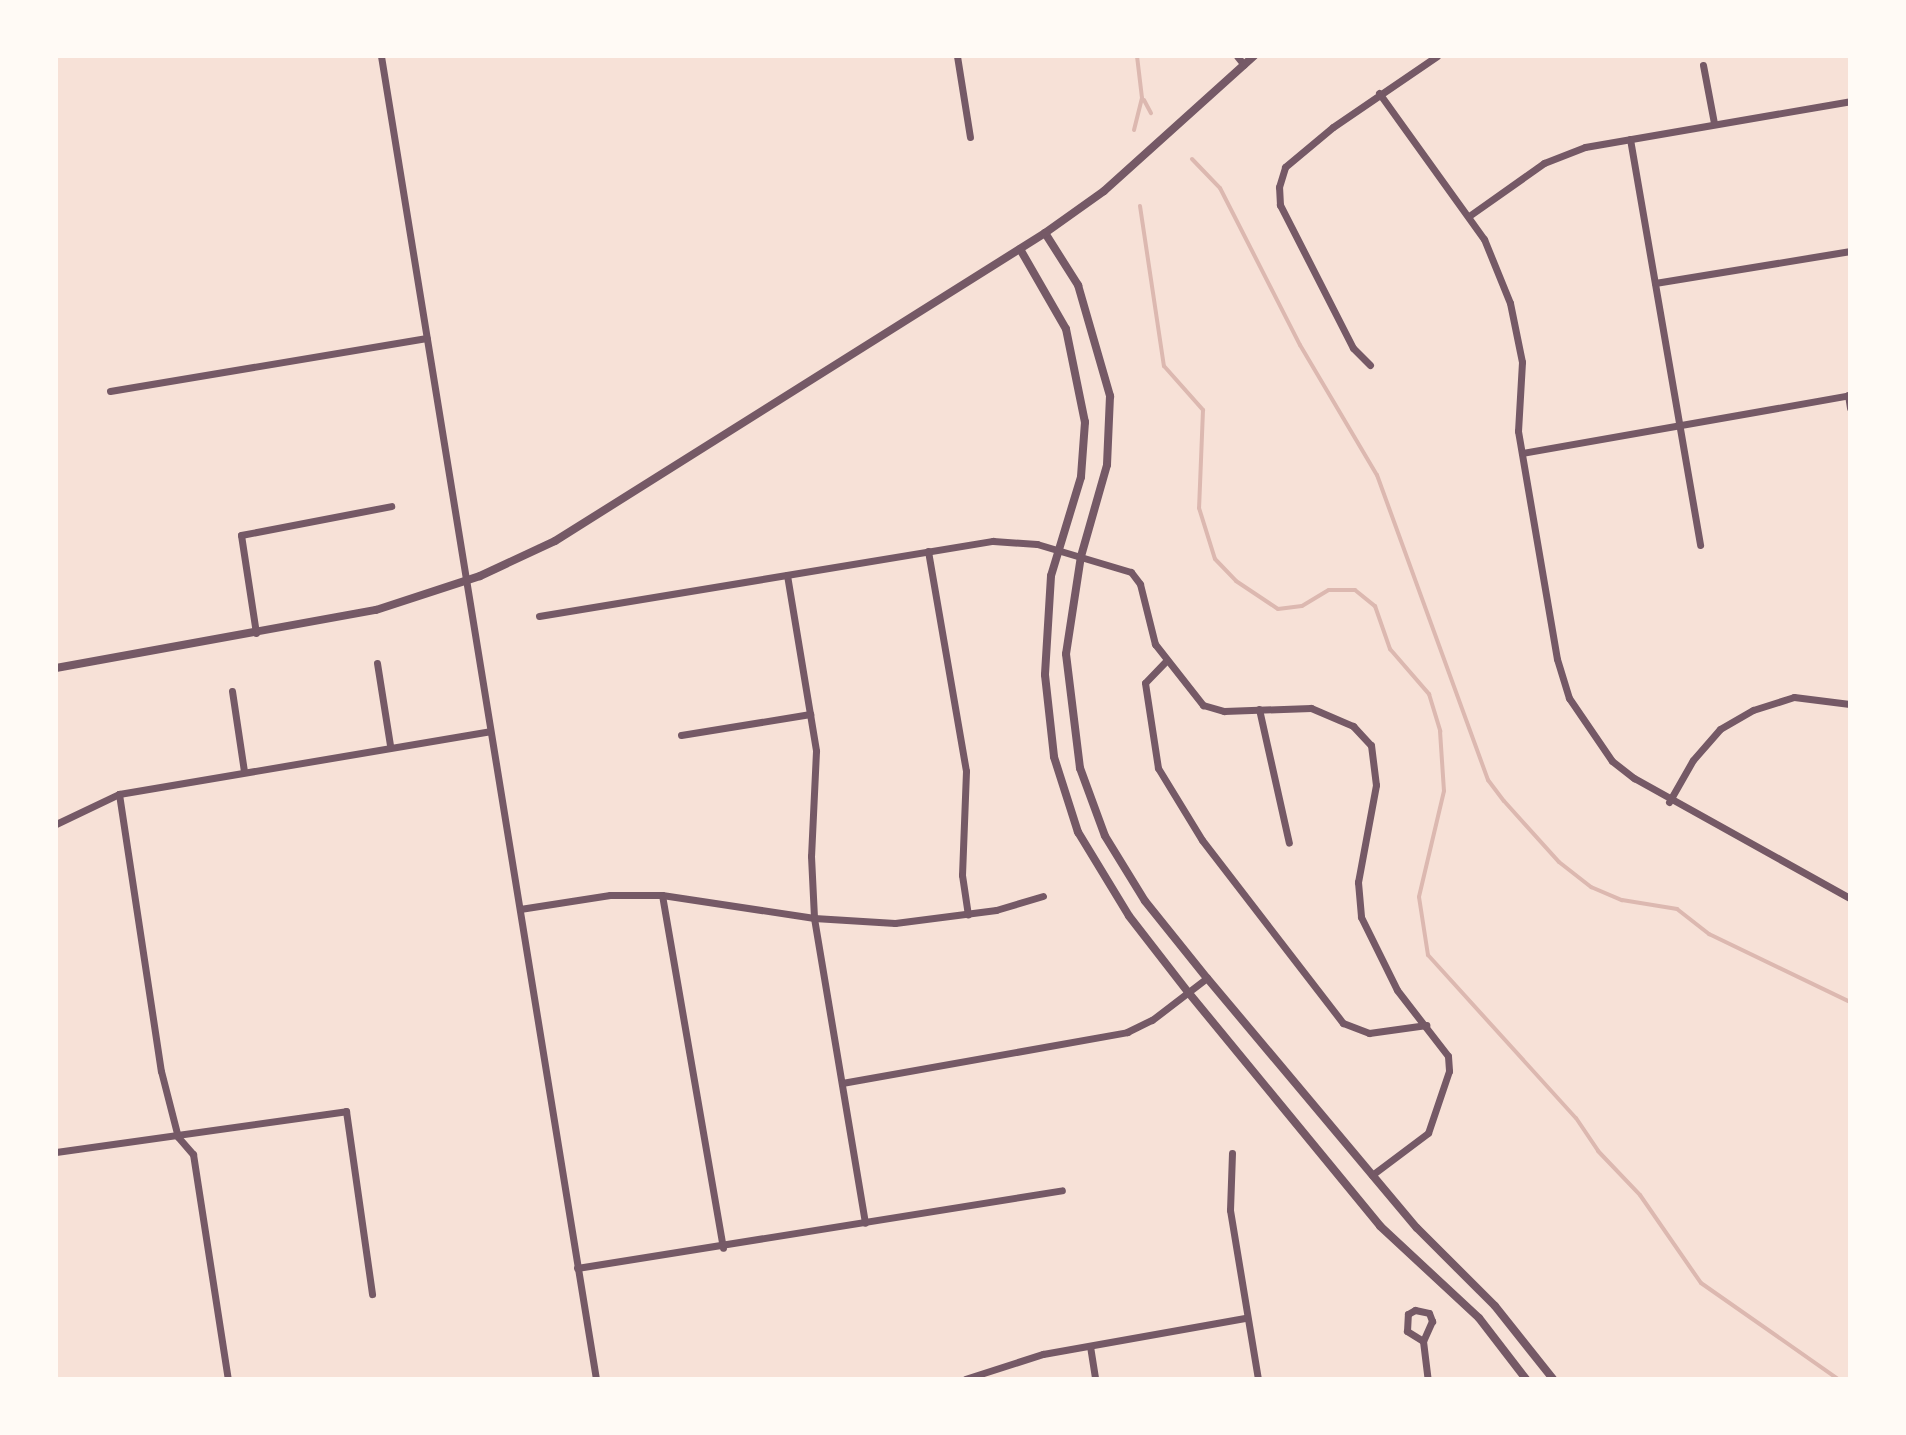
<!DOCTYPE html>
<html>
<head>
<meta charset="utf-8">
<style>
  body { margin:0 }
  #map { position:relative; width:1906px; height:1435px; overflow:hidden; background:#f7e1d7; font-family:"Fira Sans",sans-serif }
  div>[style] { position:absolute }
  .stream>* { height:4px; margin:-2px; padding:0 2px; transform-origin:2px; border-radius:2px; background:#dcb8b0 }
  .minor>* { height:7px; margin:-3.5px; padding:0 3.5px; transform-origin:3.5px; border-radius:3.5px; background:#755966 }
  .tertiary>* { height:8px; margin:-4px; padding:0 4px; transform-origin:4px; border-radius:4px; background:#755966 }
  span { translate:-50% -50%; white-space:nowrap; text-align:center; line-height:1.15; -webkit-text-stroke:7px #fffaf5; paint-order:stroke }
  .frame { position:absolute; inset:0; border:58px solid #fffaf5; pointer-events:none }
</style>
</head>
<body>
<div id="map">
  <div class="stream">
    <i style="left:1144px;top:100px;width:15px;rotate:62deg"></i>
    <i style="left:1134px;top:130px;width:33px;rotate:-76deg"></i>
    <i style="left:1142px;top:98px;width:42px;rotate:-96.8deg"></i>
    <i style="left:1192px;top:159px;width:40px;rotate:46deg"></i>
    <i style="left:1220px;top:188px;width:176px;rotate:63deg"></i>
    <i style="left:1300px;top:345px;width:151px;rotate:59.4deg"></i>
    <i style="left:1377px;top:475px;width:325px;rotate:70deg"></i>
    <i style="left:1488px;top:780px;width:26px;rotate:53deg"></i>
    <i style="left:1504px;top:801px;width:82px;rotate:48deg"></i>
    <i style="left:1559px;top:862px;width:41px;rotate:38deg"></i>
    <i style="left:1591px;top:887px;width:34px;rotate:23deg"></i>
    <i style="left:1622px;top:900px;width:56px;rotate:9.3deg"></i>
    <i style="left:1677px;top:909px;width:41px;rotate:38deg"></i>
    <i style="left:1709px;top:934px;width:157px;rotate:25.7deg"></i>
    <i style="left:1140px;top:206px;width:162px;rotate:81.5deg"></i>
    <i style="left:1164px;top:366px;width:59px;rotate:48.4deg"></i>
    <i style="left:1203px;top:410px;width:98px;rotate:92.3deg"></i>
    <i style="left:1199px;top:508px;width:53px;rotate:72.6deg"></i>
    <i style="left:1215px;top:559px;width:30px;rotate:46deg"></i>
    <i style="left:1236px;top:581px;width:50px;rotate:33.7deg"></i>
    <i style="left:1278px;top:609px;width:24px;rotate:-7deg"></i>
    <i style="left:1302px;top:606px;width:31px;rotate:-31deg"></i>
    <i style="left:1329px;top:590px;width:26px"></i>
    <i style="left:1355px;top:590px;width:26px;rotate:39deg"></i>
    <i style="left:1375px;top:606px;width:46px;rotate:70.8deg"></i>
    <i style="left:1390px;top:649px;width:60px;rotate:49.1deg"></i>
    <i style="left:1429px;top:694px;width:39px;rotate:73deg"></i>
    <i style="left:1440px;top:731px;width:60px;rotate:86.2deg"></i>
    <i style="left:1444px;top:791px;width:109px;rotate:103.3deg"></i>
    <i style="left:1419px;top:897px;width:59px;rotate:81.2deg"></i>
    <i style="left:1428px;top:955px;width:220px;rotate:47.8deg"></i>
    <i style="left:1576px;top:1118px;width:40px;rotate:56deg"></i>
    <i style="left:1598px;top:1151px;width:61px;rotate:46.3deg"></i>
    <i style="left:1640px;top:1195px;width:107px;rotate:55.3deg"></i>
    <i style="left:1701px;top:1283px;width:167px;rotate:35deg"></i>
  </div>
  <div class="minor">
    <i style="left:381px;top:56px;width:1340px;rotate:80.77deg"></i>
    <i style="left:957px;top:56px;width:82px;rotate:80.9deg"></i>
    <i style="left:1237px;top:56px;width:11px;rotate:52deg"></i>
    <i style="left:1703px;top:65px;width:59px;rotate:79.3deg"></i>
    <i style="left:1379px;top:93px;width:180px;rotate:54.3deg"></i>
    <i style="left:1484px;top:239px;width:69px;rotate:67.9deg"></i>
    <i style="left:1510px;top:303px;width:60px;rotate:78.5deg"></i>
    <i style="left:1522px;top:362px;width:69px;rotate:93.3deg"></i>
    <i style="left:1518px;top:431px;width:231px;rotate:80.3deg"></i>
    <i style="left:1557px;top:659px;width:41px;rotate:72.9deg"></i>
    <i style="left:1569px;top:698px;width:76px;rotate:55.7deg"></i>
    <i style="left:1612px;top:761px;width:28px;rotate:38deg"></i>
    <i style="left:1634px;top:778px;width:247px;rotate:29.1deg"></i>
    <i style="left:1630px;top:139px;width:412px;rotate:80.2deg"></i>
    <i style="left:1469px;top:216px;width:92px;rotate:-35.2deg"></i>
    <i style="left:1544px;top:163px;width:44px;rotate:-21.3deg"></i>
    <i style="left:1585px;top:147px;width:269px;rotate:-9.8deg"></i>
    <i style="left:1655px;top:283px;width:198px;rotate:-9.3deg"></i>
    <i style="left:1370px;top:365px;width:24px;rotate:-135deg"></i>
    <i style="left:1353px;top:348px;width:161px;rotate:-117deg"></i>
    <i style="left:1280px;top:205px;width:18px;rotate:-93deg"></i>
    <i style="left:1279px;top:187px;width:21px;rotate:-73deg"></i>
    <i style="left:1285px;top:167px;width:62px;rotate:-39.8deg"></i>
    <i style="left:1333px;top:127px;width:126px;rotate:-34.3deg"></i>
    <i style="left:110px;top:391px;width:321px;rotate:-9.5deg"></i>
    <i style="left:1848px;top:395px;width:13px;rotate:81deg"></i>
    <i style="left:1522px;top:453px;width:333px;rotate:-10deg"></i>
    <i style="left:928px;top:551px;width:223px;rotate:80.2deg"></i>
    <i style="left:966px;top:771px;width:104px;rotate:92.2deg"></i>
    <i style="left:962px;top:875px;width:40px;rotate:81.5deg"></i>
    <i style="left:787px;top:575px;width:178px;rotate:80.6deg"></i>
    <i style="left:816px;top:751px;width:105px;rotate:92.7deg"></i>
    <i style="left:811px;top:856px;width:62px;rotate:87.2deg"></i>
    <i style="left:814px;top:918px;width:309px;rotate:80.5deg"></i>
    <i style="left:539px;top:616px;width:460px;rotate:-9.4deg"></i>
    <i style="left:993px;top:541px;width:44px;rotate:3.9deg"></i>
    <i style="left:1037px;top:544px;width:98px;rotate:16.6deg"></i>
    <i style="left:1131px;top:572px;width:15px;rotate:53deg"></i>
    <i style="left:1140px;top:584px;width:62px;rotate:76deg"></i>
    <i style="left:1155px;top:644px;width:78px;rotate:51.8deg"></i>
    <i style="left:1203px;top:705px;width:22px;rotate:16deg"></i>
    <i style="left:1224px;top:711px;width:87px;rotate:-2deg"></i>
    <i style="left:1311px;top:708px;width:46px;rotate:23.2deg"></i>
    <i style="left:1353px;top:726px;width:26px;rotate:47deg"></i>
    <i style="left:1371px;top:745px;width:40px;rotate:82.9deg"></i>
    <i style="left:1376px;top:785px;width:99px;rotate:100.5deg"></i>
    <i style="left:1358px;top:882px;width:35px;rotate:85deg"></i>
    <i style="left:1361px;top:917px;width:81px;rotate:63.7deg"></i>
    <i style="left:1397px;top:990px;width:83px;rotate:52.3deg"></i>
    <i style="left:1448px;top:1056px;width:15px;rotate:86deg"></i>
    <i style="left:1449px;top:1071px;width:65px;rotate:108.7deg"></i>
    <i style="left:1428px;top:1133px;width:70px;rotate:143.1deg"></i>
    <i style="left:256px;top:633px;width:99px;rotate:-98.7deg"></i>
    <i style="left:241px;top:535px;width:153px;rotate:-10.9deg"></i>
    <i style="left:1166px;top:661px;width:30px;rotate:134deg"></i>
    <i style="left:1145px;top:683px;width:86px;rotate:81.3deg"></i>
    <i style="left:1158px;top:768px;width:84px;rotate:58.6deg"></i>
    <i style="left:1202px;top:840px;width:231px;rotate:52.4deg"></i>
    <i style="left:1343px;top:1023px;width:28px;rotate:21deg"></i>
    <i style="left:1369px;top:1033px;width:58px;rotate:-8deg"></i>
    <i style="left:377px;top:663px;width:83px;rotate:81deg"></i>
    <i style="left:232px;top:691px;width:81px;rotate:81.5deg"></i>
    <i style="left:1259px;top:709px;width:137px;rotate:77.4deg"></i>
    <i style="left:681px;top:735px;width:131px;rotate:-9.2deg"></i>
    <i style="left:119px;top:794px;width:280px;rotate:81.4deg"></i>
    <i style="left:161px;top:1071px;width:68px;rotate:75.6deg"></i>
    <i style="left:178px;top:1137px;width:23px;rotate:49deg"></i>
    <i style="left:193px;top:1154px;width:228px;rotate:81.2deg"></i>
    <i style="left:1669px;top:802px;width:48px;rotate:-60.3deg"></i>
    <i style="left:1693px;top:760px;width:41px;rotate:-48.9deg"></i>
    <i style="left:1720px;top:729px;width:38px;rotate:-30deg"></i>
    <i style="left:1753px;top:710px;width:43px;rotate:-17.6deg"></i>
    <i style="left:1794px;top:697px;width:56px;rotate:7.1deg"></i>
    <i style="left:56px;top:824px;width:70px;rotate:-25.5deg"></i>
    <i style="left:119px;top:794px;width:376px;rotate:-9.6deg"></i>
    <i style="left:662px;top:895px;width:358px;rotate:80.2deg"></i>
    <i style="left:520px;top:909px;width:91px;rotate:-8.8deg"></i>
    <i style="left:610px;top:895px;width:52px"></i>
    <i style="left:662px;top:895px;width:154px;rotate:8.6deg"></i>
    <i style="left:814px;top:918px;width:81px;rotate:3.5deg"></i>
    <i style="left:895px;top:923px;width:102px;rotate:-7.3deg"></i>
    <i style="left:996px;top:910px;width:49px;rotate:-16.6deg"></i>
    <i style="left:842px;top:1083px;width:290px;rotate:-10.1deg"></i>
    <i style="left:1127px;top:1032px;width:28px;rotate:-26deg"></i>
    <i style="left:1152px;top:1020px;width:69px;rotate:-37.4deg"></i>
    <i style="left:56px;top:1152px;width:293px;rotate:-8deg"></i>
    <i style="left:346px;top:1111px;width:185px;rotate:81.9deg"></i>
    <i style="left:1232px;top:1153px;width:57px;rotate:92deg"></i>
    <i style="left:1230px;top:1210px;width:171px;rotate:80.6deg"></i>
    <i style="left:577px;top:1268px;width:491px;rotate:-9.1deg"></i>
    <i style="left:1423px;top:1341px;width:19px;rotate:-148deg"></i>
    <i style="left:1407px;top:1331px;width:17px;rotate:-87deg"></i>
    <i style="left:1408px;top:1314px;width:8px;rotate:-30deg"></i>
    <i style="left:1415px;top:1310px;width:14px;rotate:12deg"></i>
    <i style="left:1429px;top:1313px;width:9px;rotate:69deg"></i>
    <i style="left:1432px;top:1321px;width:22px;rotate:114deg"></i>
    <i style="left:1423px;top:1341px;width:38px;rotate:83deg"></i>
    <i style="left:1090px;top:1346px;width:33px;rotate:81deg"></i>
    <i style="left:965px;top:1379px;width:82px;rotate:-17.8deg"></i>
    <i style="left:1043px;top:1354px;width:205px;rotate:-10.1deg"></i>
  </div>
  <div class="tertiary">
    <i style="left:1045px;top:233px;width:62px;rotate:57.6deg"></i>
    <i style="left:1078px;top:285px;width:116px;rotate:73.9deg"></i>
    <i style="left:1110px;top:396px;width:69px;rotate:92.5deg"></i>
    <i style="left:1107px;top:465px;width:95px;rotate:105.9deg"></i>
    <i style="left:1081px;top:556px;width:99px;rotate:98.7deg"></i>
    <i style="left:1066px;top:654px;width:115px;rotate:83deg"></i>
    <i style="left:1080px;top:768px;width:72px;rotate:69.8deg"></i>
    <i style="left:1105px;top:836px;width:76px;rotate:58.4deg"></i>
    <i style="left:1145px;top:901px;width:99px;rotate:51.2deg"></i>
    <i style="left:1207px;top:978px;width:326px;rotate:50deg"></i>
    <i style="left:1417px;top:1228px;width:110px;rotate:45deg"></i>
    <i style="left:1495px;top:1306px;width:93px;rotate:51.5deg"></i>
    <i style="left:1020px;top:249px;width:92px;rotate:60.1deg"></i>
    <i style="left:1066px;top:329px;width:95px;rotate:78.5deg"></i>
    <i style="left:1085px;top:422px;width:55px;rotate:94.2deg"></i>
    <i style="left:1081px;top:477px;width:103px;rotate:106.9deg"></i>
    <i style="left:1051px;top:576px;width:99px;rotate:93.5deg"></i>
    <i style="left:1045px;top:675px;width:82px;rotate:83.7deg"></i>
    <i style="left:1054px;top:757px;width:79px;rotate:72.3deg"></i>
    <i style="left:1078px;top:832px;width:98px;rotate:58.7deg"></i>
    <i style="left:1129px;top:916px;width:96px;rotate:52.2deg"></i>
    <i style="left:1188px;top:992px;width:303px;rotate:50.6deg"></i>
    <i style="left:1380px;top:1226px;width:135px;rotate:42.9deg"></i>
    <i style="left:1479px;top:1318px;width:77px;rotate:52.4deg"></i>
    <i style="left:56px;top:668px;width:325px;rotate:-10.3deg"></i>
    <i style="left:376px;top:610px;width:109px;rotate:-18.1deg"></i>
    <i style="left:480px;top:576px;width:83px;rotate:-25deg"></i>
    <i style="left:555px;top:541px;width:579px;rotate:-32.15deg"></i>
    <i style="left:1045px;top:233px;width:72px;rotate:-35.4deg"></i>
    <i style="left:1104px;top:191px;width:202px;rotate:-42deg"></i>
  </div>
  <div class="frame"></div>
</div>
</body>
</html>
